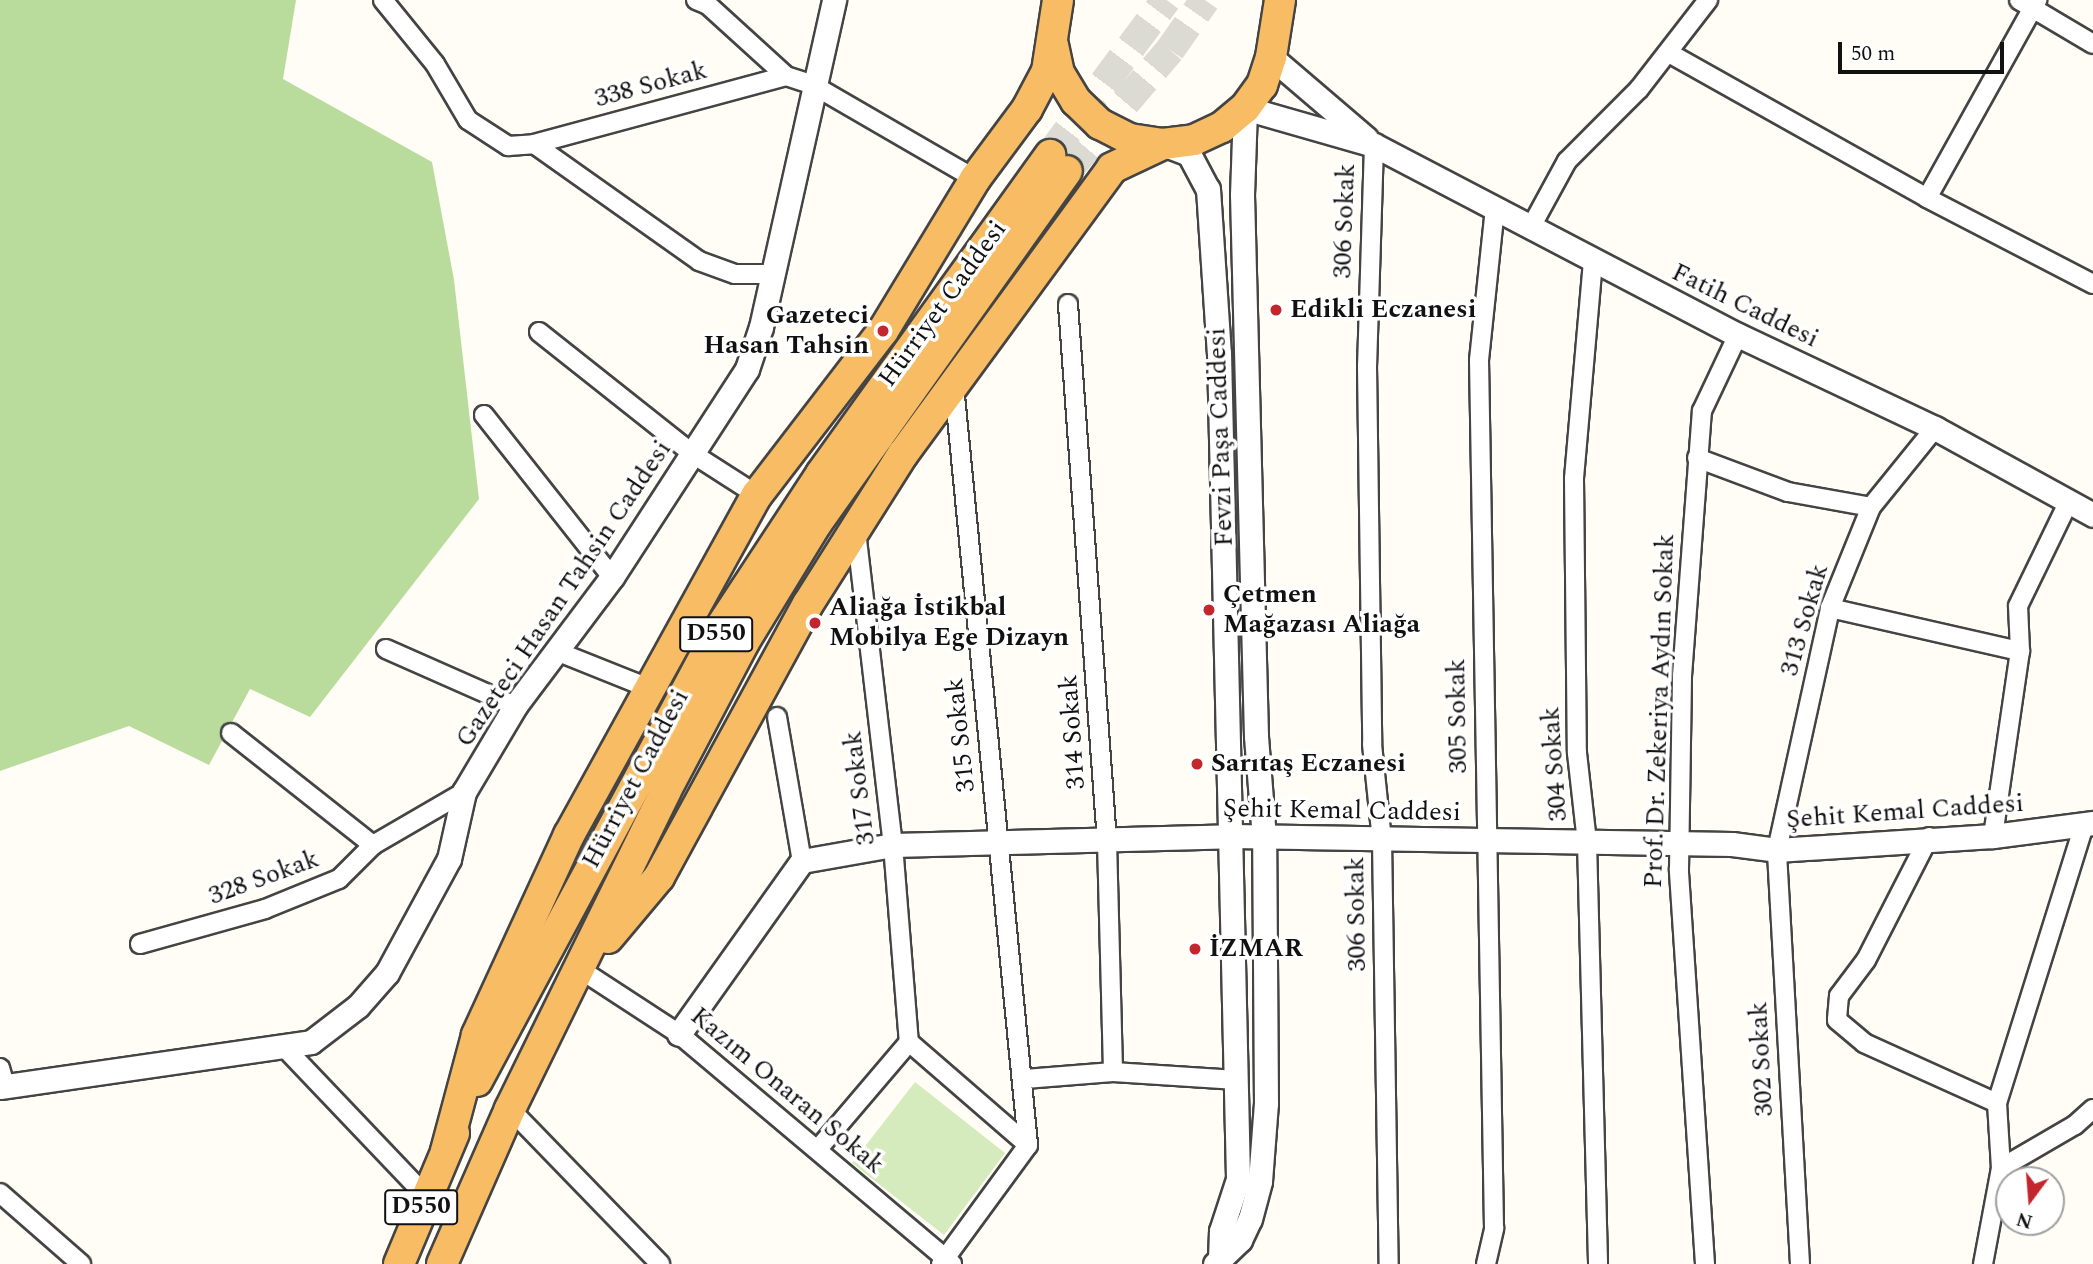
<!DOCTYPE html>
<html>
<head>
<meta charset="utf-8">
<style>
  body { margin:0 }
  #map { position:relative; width:2093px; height:1264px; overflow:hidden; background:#fffdf5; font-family:Spectral,serif }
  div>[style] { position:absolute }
  .green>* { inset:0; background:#d5ebbd }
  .forest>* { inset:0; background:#b9dc9c }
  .trunk-tunnel>* { height:30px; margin-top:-15px; transform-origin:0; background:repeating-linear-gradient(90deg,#dbdad3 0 30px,transparent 0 45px) }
  .roads { filter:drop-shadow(2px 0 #444) drop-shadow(-2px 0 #444) drop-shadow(0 2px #444) drop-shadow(0 -2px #444) }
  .minor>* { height:18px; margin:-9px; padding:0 9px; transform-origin:9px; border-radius:9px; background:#fff }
  .tertiary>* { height:23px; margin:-11.5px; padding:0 11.5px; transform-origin:11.5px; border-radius:11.5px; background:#fff }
  .trunk>* { height:30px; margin:-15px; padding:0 15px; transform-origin:15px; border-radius:15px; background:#f7bc64 }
  .dots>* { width:19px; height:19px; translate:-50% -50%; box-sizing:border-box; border:4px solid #fff; border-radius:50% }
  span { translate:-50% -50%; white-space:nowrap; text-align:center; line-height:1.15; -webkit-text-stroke:7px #fff; paint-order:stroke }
  .shield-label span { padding:2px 5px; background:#fff; border:2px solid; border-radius:5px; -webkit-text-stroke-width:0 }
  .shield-label { font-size:24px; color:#111; font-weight:700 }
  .street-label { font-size:26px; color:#111 }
  .poi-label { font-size:26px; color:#111; font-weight:700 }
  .left { translate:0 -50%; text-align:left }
  .right { translate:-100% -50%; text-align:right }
  .north { position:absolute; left:1995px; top:1166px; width:70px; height:70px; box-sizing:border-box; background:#fff; border:2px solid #a0a0a0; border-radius:50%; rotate:196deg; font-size:19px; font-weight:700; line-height:28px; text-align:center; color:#111 }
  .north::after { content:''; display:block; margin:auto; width:24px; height:32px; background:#c4262e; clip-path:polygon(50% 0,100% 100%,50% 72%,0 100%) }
  .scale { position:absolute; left:1838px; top:42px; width:166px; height:32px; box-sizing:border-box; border:4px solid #111; border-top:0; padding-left:9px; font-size:21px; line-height:24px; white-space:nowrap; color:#111; -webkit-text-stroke:5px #fff; paint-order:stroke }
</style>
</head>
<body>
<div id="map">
  <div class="green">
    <i style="clip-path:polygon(915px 1082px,1005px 1153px,944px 1235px,852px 1163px)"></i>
  </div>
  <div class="forest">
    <i style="clip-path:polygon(0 0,296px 0,283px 79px,432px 162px,454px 280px,479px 499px,310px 717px,250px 689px,209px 765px,129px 726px,0 771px)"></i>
  </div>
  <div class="trunk-tunnel">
    <i style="left:1050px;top:155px;width:194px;rotate:-53.2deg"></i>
    <i style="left:1067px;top:171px;width:159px;rotate:-49.6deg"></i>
    <i style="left:1170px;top:50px;width:61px;rotate:-55deg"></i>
  </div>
  <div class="roads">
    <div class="minor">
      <i style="left:383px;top:0;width:82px;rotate:50.9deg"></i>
      <i style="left:435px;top:64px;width:65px;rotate:59.5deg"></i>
      <i style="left:468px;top:120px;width:48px;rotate:33deg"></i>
      <i style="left:508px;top:146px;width:26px;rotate:-4deg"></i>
      <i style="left:534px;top:144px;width:261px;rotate:-15.1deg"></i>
      <i style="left:786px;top:76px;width:28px;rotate:18deg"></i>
      <i style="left:813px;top:85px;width:187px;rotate:30.1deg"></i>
      <i style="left:696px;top:0;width:13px;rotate:23deg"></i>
      <i style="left:708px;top:5px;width:105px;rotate:42.3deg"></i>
      <i style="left:2019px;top:0;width:86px;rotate:30.7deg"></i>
      <i style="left:1669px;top:53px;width:296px;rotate:29.3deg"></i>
      <i style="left:1927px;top:198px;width:187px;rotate:27.4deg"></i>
      <i style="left:534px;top:144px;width:202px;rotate:35.3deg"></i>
      <i style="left:699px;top:261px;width:38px;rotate:20deg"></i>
      <i style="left:735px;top:274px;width:36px"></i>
      <i style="left:1374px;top:145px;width:221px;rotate:91.8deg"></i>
      <i style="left:1367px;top:366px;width:378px;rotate:89.2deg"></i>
      <i style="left:1372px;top:744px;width:97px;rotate:84.1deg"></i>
      <i style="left:1382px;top:840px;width:424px;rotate:89.1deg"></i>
      <i style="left:1927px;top:198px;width:227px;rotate:-60.9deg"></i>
      <i style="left:1531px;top:227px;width:75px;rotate:-61.4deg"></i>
      <i style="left:1567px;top:161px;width:102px;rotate:-45deg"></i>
      <i style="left:1639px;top:89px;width:113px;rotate:-52.2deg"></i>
      <i style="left:1593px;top:261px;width:219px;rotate:95deg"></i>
      <i style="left:1574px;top:479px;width:274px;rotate:89.4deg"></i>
      <i style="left:1577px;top:753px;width:90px;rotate:83.6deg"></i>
      <i style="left:1587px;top:842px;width:422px;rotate:88.5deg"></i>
      <i style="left:1068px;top:304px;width:538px;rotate:85.85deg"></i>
      <i style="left:1107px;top:841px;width:231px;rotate:88.5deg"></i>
      <i style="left:539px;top:332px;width:196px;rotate:38.4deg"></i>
      <i style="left:693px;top:454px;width:76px;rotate:32.6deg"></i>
      <i style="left:954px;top:386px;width:763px;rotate:84.43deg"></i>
      <i style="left:484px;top:415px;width:206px;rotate:51.7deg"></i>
      <i style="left:1697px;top:458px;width:97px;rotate:20.5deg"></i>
      <i style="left:1788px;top:492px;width:84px;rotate:10.2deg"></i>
      <i style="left:856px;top:531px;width:316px;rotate:83.3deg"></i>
      <i style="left:893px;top:845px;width:198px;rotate:85.4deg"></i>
      <i style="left:1830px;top:608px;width:195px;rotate:12.8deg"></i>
      <i style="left:386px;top:649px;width:141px;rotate:23.8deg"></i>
      <i style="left:556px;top:651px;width:102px;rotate:21.8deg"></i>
      <i style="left:777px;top:717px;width:146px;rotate:80.2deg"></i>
      <i style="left:231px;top:733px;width:181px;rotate:38.3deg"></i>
      <i style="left:1993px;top:836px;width:187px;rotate:-81.7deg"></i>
      <i style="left:2020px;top:651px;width:45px;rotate:-92.5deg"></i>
      <i style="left:2018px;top:606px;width:117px;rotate:-64.1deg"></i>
      <i style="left:1929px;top:837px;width:138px;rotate:117.1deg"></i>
      <i style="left:1866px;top:960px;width:45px;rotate:126.9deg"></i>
      <i style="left:1839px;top:996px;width:24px;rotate:95deg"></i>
      <i style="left:1837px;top:1020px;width:35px;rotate:40deg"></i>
      <i style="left:1864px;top:1043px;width:146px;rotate:24.3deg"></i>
      <i style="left:1997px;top:1103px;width:65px;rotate:86.5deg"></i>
      <i style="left:2001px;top:1168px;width:98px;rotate:100.6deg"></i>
      <i style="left:140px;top:944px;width:130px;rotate:-15.6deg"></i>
      <i style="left:265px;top:909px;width:80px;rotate:-22.1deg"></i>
      <i style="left:339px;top:879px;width:48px;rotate:-45deg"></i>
      <i style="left:373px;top:845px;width:105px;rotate:-30.2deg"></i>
      <i style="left:581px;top:970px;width:117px;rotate:33.1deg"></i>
      <i style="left:679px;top:1034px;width:357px;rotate:40.1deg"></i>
      <i style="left:909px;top:1042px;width:157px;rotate:40.9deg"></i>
      <i style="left:285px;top:1048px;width:204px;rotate:46.4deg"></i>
      <i style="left:0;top:1068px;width:19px;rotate:74deg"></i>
      <i style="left:1025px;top:1079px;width:88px;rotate:-4.5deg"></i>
      <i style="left:1113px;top:1072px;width:124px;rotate:3.7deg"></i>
      <i style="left:1997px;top:1103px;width:291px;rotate:-72.6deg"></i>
      <i style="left:510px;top:1109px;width:216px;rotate:45.9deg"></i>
      <i style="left:818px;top:1149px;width:140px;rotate:-49.6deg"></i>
      <i style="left:2001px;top:1168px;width:86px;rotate:-30.2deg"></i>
      <i style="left:2075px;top:1125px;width:24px;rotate:-42deg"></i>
      <i style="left:0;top:1193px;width:108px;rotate:41.2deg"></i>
      <i style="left:941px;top:1264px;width:147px;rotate:-53.8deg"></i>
      <i style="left:1486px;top:1264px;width:37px;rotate:-77deg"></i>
      <i style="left:1494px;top:1228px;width:868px;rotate:-90.99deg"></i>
      <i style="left:1479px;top:360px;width:153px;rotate:-84deg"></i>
      <i style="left:1705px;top:1264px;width:396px;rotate:-93.8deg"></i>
      <i style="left:1679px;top:869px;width:193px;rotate:-89.1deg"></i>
      <i style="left:1682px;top:676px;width:266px;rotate:-85.7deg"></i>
      <i style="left:1702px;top:411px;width:84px;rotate:-64.7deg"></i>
      <i style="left:1800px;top:1264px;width:415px;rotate:-93.2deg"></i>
      <i style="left:1777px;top:850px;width:248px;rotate:-77.6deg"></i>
      <i style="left:1830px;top:608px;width:109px;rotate:-67.9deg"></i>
      <i style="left:1871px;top:507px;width:102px;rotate:-51deg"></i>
    </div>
    <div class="tertiary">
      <i style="left:1271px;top:57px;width:125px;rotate:40.5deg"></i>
      <i style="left:1163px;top:144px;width:28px;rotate:21deg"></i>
      <i style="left:1189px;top:154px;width:40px;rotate:62deg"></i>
      <i style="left:1208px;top:189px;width:164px;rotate:86.2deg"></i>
      <i style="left:1219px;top:353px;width:826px;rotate:88.68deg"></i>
      <i style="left:1238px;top:1179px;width:55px;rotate:108.1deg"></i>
      <i style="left:1221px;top:1231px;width:25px;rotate:92deg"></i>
      <i style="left:679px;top:1034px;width:212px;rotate:-54.6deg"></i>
      <i style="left:802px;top:861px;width:92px;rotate:-10deg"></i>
      <i style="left:893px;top:845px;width:338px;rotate:-1.5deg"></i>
      <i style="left:1231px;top:836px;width:501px;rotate:0.91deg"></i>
      <i style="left:1732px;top:844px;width:45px;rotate:7.6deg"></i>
      <i style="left:1777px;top:850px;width:216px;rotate:-3.7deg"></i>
      <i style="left:1993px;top:836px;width:101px;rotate:-7.4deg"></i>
      <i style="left:0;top:1087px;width:314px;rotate:-8.2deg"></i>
      <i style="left:311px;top:1042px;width:59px;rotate:-37.5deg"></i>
      <i style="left:358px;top:1006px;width:44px;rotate:-48.7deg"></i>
      <i style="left:387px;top:973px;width:130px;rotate:-61.5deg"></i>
      <i style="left:449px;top:859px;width:69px;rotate:-77.4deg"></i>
      <i style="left:464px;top:792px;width:100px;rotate:-59.3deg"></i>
      <i style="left:515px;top:706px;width:161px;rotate:-53.1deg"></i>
      <i style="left:612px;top:577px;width:248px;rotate:-57deg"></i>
      <i style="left:747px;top:369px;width:44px;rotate:-71.6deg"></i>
      <i style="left:761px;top:327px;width:335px;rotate:-77.4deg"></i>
      <i style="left:1215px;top:1264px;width:35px;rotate:-44deg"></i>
      <i style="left:1240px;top:1240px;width:23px;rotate:-65deg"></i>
      <i style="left:1250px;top:1219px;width:39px;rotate:-75deg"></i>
      <i style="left:1260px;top:1181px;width:78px;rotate:-85.6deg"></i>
      <i style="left:1266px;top:1103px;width:265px;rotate:-90.4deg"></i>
      <i style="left:1264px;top:838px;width:102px;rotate:-94.5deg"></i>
      <i style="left:1256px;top:736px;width:541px;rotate:-91.48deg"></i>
      <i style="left:1242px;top:195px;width:87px;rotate:-88deg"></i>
      <i style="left:1245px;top:108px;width:134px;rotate:16deg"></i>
      <i style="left:1374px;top:145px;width:411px;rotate:27.6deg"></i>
      <i style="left:1738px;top:335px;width:218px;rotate:25.3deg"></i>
      <i style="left:1935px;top:428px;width:180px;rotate:28.8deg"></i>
    </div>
    <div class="trunk">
      <i style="left:1053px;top:45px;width:29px;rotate:78deg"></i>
      <i style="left:1059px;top:73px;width:33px;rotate:59deg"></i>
      <i style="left:1076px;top:101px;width:33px;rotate:44deg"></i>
      <i style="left:1100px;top:124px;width:34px;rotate:27deg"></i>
      <i style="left:1130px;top:139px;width:33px;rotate:9deg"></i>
      <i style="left:1163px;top:144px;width:31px;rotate:-7deg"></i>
      <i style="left:1194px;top:140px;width:31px;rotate:-25deg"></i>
      <i style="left:1222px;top:127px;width:30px;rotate:-40deg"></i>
      <i style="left:1245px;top:108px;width:29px;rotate:-54deg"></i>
      <i style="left:1262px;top:85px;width:29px;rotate:-72deg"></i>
      <i style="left:1271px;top:57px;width:58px;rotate:-81deg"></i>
      <i style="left:608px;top:938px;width:80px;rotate:-50.1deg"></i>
      <i style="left:659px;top:877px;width:311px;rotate:-61.4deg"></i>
      <i style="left:808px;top:604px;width:178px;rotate:-57.7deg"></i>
      <i style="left:903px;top:454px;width:354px;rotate:-53.8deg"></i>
      <i style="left:1112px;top:168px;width:56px;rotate:-25.2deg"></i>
      <i style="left:477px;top:1081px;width:514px;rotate:-61.79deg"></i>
      <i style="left:720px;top:628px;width:184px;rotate:-56.7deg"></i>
      <i style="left:821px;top:474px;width:393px;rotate:-54.3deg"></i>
      <i style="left:446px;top:1151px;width:120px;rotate:-75deg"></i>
      <i style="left:477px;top:1035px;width:220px;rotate:-65.3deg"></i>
      <i style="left:569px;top:835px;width:389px;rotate:-61.1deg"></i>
      <i style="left:757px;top:495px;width:207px;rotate:-52.5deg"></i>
      <i style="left:883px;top:331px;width:178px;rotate:-58.8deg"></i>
      <i style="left:975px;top:179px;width:87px;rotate:-53.4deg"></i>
      <i style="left:1027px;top:109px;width:43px;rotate:-62.2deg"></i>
      <i style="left:1047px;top:71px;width:72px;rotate:-81.2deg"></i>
      <i style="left:399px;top:1264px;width:142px;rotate:-67.2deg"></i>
      <i style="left:442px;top:1264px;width:169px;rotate:-66.3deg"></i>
      <i style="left:510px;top:1109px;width:353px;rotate:-63.9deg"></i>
      <i style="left:665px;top:792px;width:170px;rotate:-62.2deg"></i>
      <i style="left:744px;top:642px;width:138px;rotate:-58.6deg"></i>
      <i style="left:816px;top:524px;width:433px;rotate:-54.6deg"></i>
    </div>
  </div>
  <div class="dots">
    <i style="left:1276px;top:310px;background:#c4262e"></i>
    <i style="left:883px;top:331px;background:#c4262e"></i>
    <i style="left:1209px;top:610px;background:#c4262e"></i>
    <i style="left:815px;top:623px;background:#c4262e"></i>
    <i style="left:1197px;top:764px;background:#c4262e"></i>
    <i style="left:1195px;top:949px;background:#c4262e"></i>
  </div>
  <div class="shield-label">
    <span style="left:716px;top:634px">D550</span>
    <span style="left:421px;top:1207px">D550</span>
  </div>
  <div class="street-label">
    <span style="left:651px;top:85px;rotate:-15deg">338 Sokak</span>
    <span style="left:1345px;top:221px;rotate:-88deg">306 Sokak</span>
    <span style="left:943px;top:304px;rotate:-54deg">Hürriyet Caddesi</span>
    <span style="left:1745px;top:306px;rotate:26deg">Fatih Caddesi</span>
    <span style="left:1221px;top:437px;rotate:-92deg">Fevzi Paşa Caddesi</span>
    <span style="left:564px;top:594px;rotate:-56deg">Gazeteci Hasan Tahsin Caddesi</span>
    <span style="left:1805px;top:620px;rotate:-74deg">313 Sokak</span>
    <span style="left:1660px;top:711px;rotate:-88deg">Prof. Dr. Zekeriya Aydın Sokak</span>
    <span style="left:1458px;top:716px;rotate:-91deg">305 Sokak</span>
    <span style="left:1073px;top:732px;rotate:-94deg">314 Sokak</span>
    <span style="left:961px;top:735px;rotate:-96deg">315 Sokak</span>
    <span style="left:1555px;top:764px;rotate:-94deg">304 Sokak</span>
    <span style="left:636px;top:779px;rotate:-62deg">Hürriyet Caddesi</span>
    <span style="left:860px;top:788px;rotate:-97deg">317 Sokak</span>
    <span style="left:1342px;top:811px;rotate:1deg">Şehit Kemal Caddesi</span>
    <span style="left:1905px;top:812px;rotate:-4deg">Şehit Kemal Caddesi</span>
    <span style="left:264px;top:878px;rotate:-20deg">328 Sokak</span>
    <span style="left:1357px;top:914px;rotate:-91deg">306 Sokak</span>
    <span style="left:1762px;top:1059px;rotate:-93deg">302 Sokak</span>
    <span style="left:787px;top:1091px;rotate:40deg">Kazım Onaran Sokak</span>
  </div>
  <div class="poi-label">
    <span class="left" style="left:1290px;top:310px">Edikli Eczanesi</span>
    <span class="right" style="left:869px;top:331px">Gazeteci<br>Hasan Tahsin</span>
    <span class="left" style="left:1223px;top:610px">Çetmen<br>Mağazası Aliağa</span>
    <span class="left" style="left:829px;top:623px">Aliağa İstikbal<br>Mobilya Ege Dizayn</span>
    <span class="left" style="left:1211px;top:764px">Sarıtaş Eczanesi</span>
    <span class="left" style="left:1209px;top:949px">İZMAR</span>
  </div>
  <div class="north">N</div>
  <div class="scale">50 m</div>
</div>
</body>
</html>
